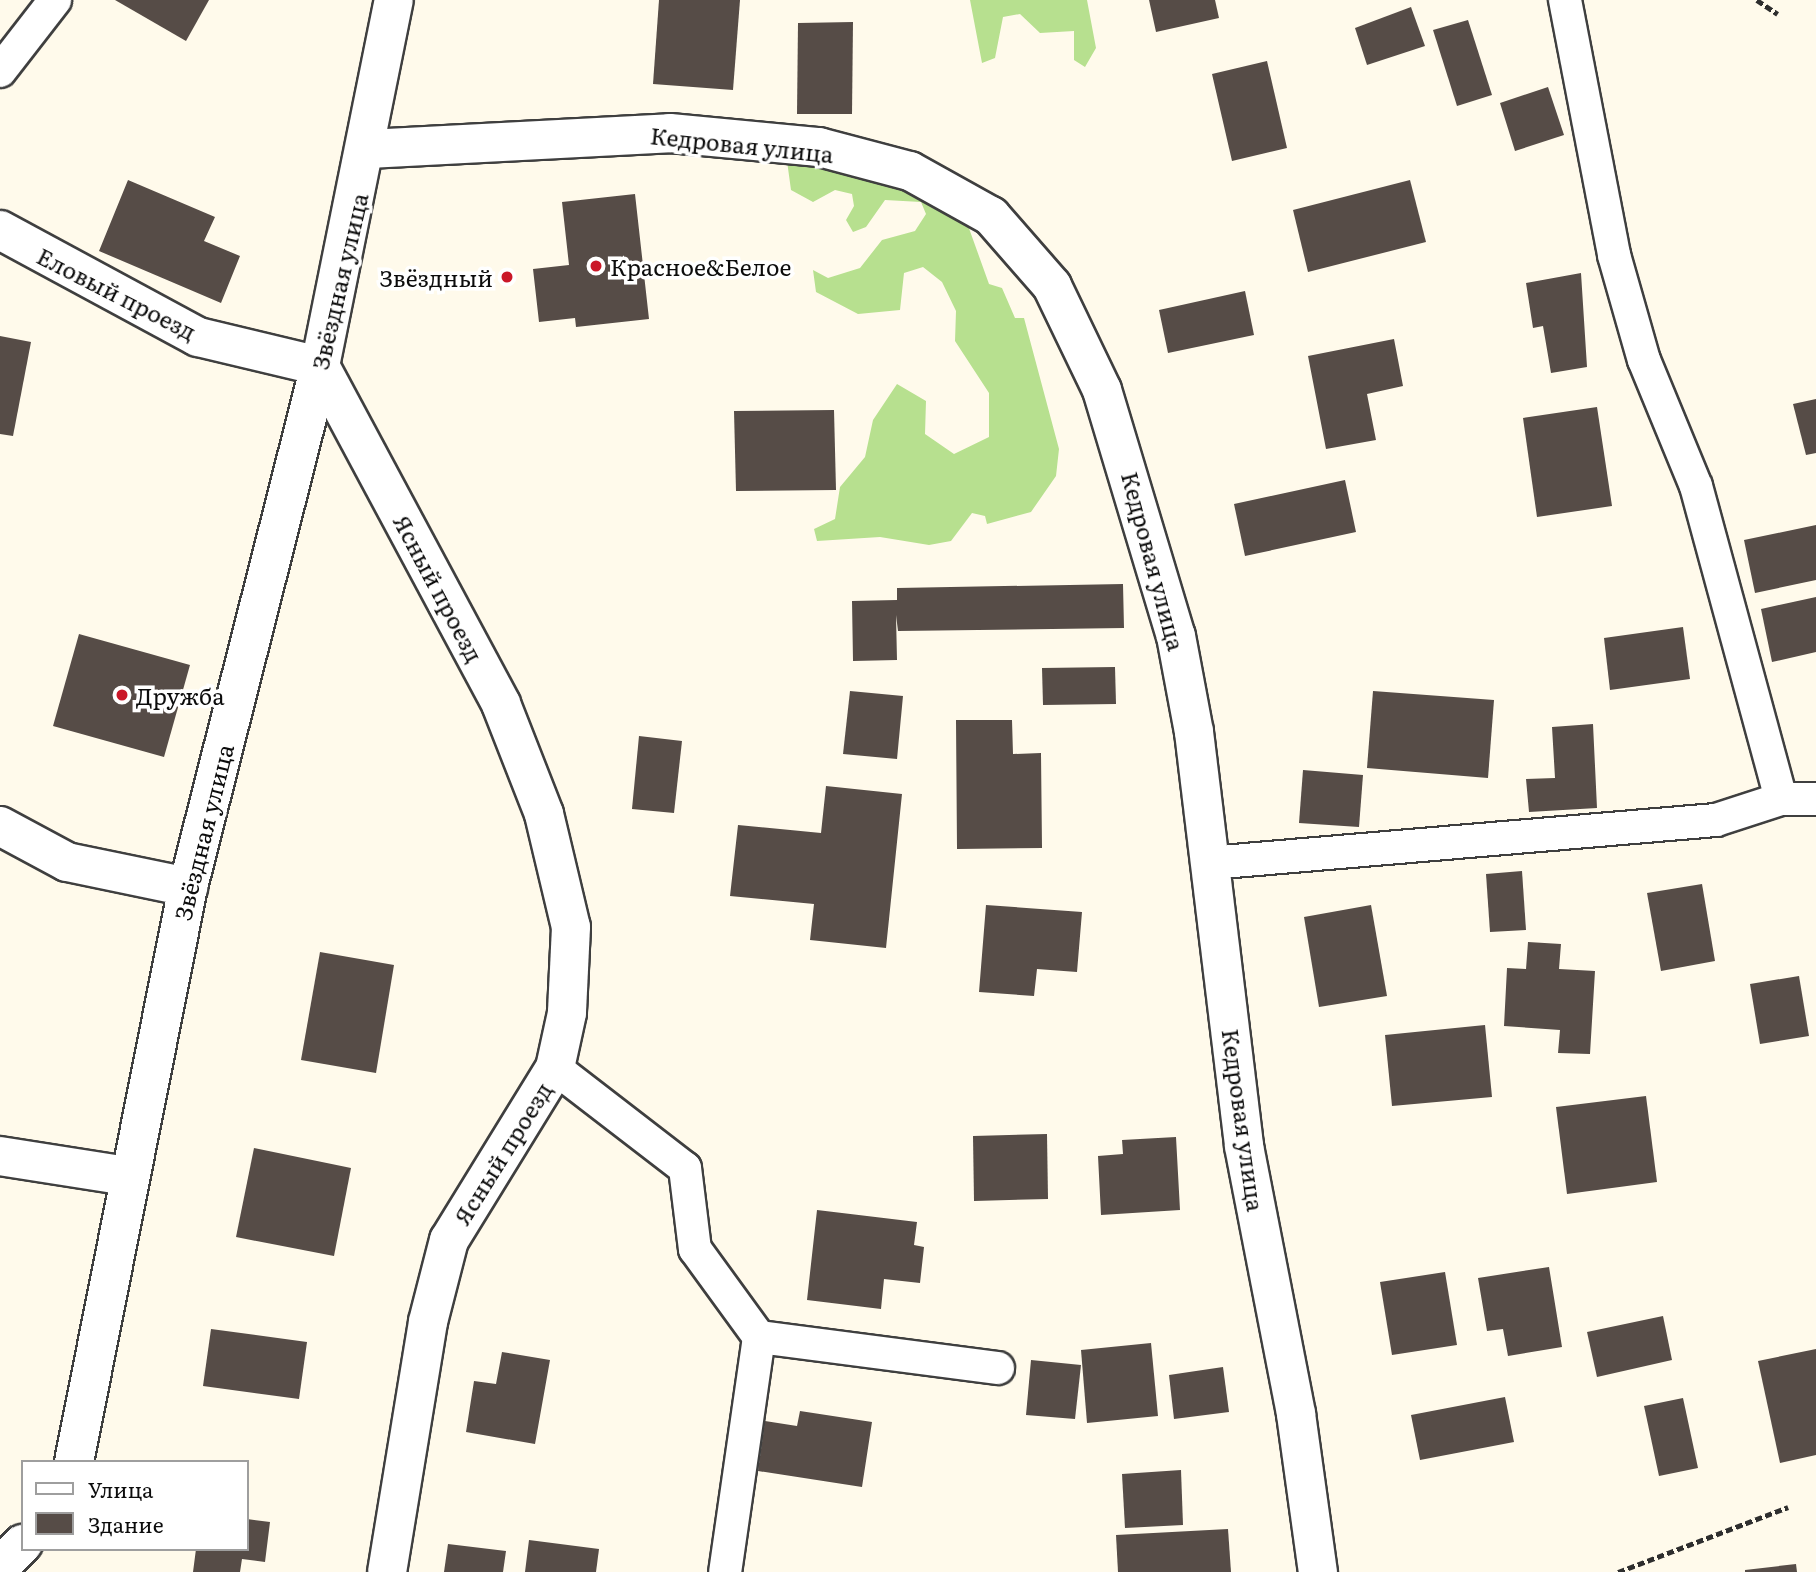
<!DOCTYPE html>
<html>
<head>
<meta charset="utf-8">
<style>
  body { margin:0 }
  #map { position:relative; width:1816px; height:1572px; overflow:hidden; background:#fffaeb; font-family:Literata,serif }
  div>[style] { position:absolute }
  .forest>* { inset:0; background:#b7e08f }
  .building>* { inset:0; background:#564c47 }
  .path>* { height:4.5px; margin-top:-2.25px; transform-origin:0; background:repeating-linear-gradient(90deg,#2e2e2e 0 7px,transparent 0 10.5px) }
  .roads { filter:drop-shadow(2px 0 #3f3f3f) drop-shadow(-2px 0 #3f3f3f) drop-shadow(0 2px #3f3f3f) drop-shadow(0 -2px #3f3f3f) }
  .service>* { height:32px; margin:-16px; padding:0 16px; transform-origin:16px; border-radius:16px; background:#fff }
  .minor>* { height:38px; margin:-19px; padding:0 19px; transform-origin:19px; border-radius:19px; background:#fff }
  .dots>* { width:19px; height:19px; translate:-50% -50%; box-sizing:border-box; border:4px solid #fff; border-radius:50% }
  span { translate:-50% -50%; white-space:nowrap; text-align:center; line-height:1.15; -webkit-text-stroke:7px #fff; paint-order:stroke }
  .street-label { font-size:23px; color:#0c0c0c }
  .poi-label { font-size:23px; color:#0c0c0c }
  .left { translate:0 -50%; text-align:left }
  .right { translate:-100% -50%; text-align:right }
  .legend { position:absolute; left:21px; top:1460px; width:228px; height:91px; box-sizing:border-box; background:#fff; border:2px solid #9e9e9e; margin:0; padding:9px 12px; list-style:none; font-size:21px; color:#0c0c0c }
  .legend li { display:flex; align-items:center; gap:14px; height:35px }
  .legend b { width:35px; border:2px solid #9e9e9e }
</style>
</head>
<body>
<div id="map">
  <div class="forest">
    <i style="clip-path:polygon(970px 0,1087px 0,1096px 48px,1085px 67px,1074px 60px,1074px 31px,1040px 33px,1020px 14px,1003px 17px,995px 58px,982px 63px)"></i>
    <i style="clip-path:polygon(848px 146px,966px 220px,989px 284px,1002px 288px,1015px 318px,1024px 318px,1059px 449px,1056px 476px,1031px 512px,987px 524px,985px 516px,972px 513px,951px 541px,929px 545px,880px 537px,817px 541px,814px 529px,835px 519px,840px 487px,865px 457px,873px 420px,897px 384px,926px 401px,925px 434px,954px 454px,989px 437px,989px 393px,955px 341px,956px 311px,942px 282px,923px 267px,904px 273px,900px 310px,858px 314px,816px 292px,813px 270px,828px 278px,860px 268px,882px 240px,915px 231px,926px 214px,921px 202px,885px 200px,866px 227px,853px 232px,846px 220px,854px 206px,852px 194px,835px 190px,813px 202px,791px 190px,787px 161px)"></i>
  </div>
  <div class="building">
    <i style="clip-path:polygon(115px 0,209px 0,186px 41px)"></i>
    <i style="clip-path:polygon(659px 0,740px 0,733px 90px,653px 84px)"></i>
    <i style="clip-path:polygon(1149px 0,1215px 0,1219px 18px,1156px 32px)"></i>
    <i style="clip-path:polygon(1411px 7px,1425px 46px,1367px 65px,1355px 28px)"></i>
    <i style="clip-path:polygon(1468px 20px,1492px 95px,1457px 106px,1433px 30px)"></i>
    <i style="clip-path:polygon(853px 22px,852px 114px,797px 114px,798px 23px)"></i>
    <i style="clip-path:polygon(1267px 61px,1287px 148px,1232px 161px,1212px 74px)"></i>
    <i style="clip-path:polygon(1548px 87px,1564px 135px,1515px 151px,1500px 103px)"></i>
    <i style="clip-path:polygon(128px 180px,215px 217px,204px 241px,240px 256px,221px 303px,99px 251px)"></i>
    <i style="clip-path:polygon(1410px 180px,1426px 242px,1308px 272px,1293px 210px)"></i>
    <i style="clip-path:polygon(635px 194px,649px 319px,576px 327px,575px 318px,539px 322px,533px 269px,569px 265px,562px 202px)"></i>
    <i style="clip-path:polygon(1581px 273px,1587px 367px,1551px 373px,1543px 326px,1533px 328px,1526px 283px)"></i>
    <i style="clip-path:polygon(1245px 291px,1254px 335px,1168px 353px,1159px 310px)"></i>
    <i style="clip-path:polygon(0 336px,31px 342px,13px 436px,0 434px)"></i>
    <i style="clip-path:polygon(1394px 339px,1403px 386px,1367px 394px,1376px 440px,1326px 449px,1308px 356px)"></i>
    <i style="clip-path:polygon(1816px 399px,1816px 453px,1806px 455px,1793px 404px)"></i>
    <i style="clip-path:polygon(1597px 407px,1612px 506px,1537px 517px,1523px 418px)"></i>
    <i style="clip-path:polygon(834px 410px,836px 490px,736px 491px,734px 411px)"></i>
    <i style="clip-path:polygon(1345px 480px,1356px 532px,1245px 556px,1234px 504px)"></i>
    <i style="clip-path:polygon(1816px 525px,1816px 580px,1755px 593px,1744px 540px)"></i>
    <i style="clip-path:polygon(1123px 584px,1124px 628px,898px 631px,896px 615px,897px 660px,853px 661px,852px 601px,897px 600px,897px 588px)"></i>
    <i style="clip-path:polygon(1816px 597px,1816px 652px,1772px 662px,1761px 609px)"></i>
    <i style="clip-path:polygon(1683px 627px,1690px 679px,1610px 690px,1604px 638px)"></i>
    <i style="clip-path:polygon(79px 634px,190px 665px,164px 757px,53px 726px)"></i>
    <i style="clip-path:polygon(1115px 667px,1116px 704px,1043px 705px,1042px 668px)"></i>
    <i style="clip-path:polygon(850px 691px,903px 696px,897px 759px,843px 754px)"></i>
    <i style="clip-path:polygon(1373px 691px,1494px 700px,1488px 778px,1367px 768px)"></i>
    <i style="clip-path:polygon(956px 720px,1012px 720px,1013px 754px,1041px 753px,1042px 848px,957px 849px)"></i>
    <i style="clip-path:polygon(1593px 724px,1597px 808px,1529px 812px,1526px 779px,1555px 778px,1552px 727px)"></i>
    <i style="clip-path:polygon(639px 736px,682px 741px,674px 813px,632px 809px)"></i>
    <i style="clip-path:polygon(1303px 770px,1363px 775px,1359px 827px,1299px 823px)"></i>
    <i style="clip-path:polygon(826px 786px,902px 794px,886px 948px,810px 940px,814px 904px,730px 896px,738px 825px,821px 833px)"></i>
    <i style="clip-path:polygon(1522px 871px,1526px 930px,1490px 932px,1486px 874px)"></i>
    <i style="clip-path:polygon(1702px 884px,1715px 961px,1661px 971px,1647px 893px)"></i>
    <i style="clip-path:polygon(986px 905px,1082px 912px,1077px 972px,1037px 969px,1034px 996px,979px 992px)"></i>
    <i style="clip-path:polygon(1371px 905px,1387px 996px,1319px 1007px,1304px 917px)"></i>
    <i style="clip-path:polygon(1528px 942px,1561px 944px,1559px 969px,1595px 971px,1590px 1054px,1558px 1053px,1560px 1030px,1504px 1026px,1507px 968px,1526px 969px)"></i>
    <i style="clip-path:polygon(320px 952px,394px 965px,376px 1073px,301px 1060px)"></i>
    <i style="clip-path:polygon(1799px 976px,1809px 1036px,1760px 1044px,1750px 984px)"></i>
    <i style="clip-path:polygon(1485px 1025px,1492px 1097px,1392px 1106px,1385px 1035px)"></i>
    <i style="clip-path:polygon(1646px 1096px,1657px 1182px,1567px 1194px,1556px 1107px)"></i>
    <i style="clip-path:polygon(1047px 1134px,1048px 1199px,974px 1201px,973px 1136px)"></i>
    <i style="clip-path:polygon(1176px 1137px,1180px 1210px,1101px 1215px,1098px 1156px,1123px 1154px,1122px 1140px)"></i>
    <i style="clip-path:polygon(254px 1148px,351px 1168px,334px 1256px,236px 1237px)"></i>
    <i style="clip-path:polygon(817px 1210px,917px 1222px,914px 1245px,924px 1247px,920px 1283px,884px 1279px,881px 1309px,807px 1300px)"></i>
    <i style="clip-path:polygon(1549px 1267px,1562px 1347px,1508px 1356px,1503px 1329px,1487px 1331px,1478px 1278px)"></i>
    <i style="clip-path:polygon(1445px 1272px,1457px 1345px,1392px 1355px,1380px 1282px)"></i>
    <i style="clip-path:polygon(1663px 1316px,1672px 1360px,1597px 1377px,1587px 1332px)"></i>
    <i style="clip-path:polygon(211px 1329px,307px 1342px,299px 1399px,203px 1386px)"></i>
    <i style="clip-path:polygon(1151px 1343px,1158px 1416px,1087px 1423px,1081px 1350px)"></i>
    <i style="clip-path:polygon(1816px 1349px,1816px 1455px,1780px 1463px,1758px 1361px)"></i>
    <i style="clip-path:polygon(502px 1352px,550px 1360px,535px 1444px,466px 1432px,474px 1381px,496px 1384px)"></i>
    <i style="clip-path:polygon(1031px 1360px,1081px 1365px,1075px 1419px,1026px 1415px)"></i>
    <i style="clip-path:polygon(1223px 1367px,1229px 1412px,1174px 1419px,1169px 1375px)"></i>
    <i style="clip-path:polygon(1505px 1397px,1514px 1442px,1420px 1460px,1411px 1415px)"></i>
    <i style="clip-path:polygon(1683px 1398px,1698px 1468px,1659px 1476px,1644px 1406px)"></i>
    <i style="clip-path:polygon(800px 1411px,872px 1422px,862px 1487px,758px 1471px,765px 1421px,797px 1426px)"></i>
    <i style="clip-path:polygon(1181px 1470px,1183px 1525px,1125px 1528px,1122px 1474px)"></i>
    <i style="clip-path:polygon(247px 1519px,270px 1522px,265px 1562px,242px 1559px,240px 1572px,193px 1572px,196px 1549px,247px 1549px)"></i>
    <i style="clip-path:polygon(1228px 1529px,1231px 1572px,1118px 1572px,1116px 1535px)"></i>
    <i style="clip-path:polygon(529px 1540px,599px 1549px,596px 1572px,525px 1572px)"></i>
    <i style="clip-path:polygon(448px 1544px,506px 1551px,503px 1572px,444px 1572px)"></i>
    <i style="clip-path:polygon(1796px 1564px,1797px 1572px,1745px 1572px,1745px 1570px)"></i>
  </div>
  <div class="path">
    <i style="left:1757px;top:0;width:25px;rotate:34deg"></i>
    <i style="left:1618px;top:1572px;width:182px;rotate:-20.9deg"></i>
  </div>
  <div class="roads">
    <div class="service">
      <i style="left:1565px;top:0;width:260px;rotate:79.1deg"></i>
      <i style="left:1614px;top:255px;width:109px;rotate:74.1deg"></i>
      <i style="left:1644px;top:360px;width:136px;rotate:67.6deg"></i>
      <i style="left:1696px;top:486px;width:324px;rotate:74.8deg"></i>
      <i style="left:0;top:71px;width:90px;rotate:-52.2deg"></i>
      <i style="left:1210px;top:863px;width:508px;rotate:-4.86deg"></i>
      <i style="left:1716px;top:820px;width:68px;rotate:-17.9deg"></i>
      <i style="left:1781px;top:799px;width:35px"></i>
      <i style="left:555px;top:1068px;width:164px;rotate:37.6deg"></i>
      <i style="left:685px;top:1168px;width:82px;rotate:83deg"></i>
      <i style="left:695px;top:1249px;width:109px;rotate:54deg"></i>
      <i style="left:759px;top:1337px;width:237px;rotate:98.2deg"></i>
      <i style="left:759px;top:1337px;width:241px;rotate:7.4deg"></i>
    </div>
    <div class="minor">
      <i style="left:368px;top:149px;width:302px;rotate:-3deg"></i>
      <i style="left:670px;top:133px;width:150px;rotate:5.4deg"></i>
      <i style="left:819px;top:147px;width:94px;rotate:14.8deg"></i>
      <i style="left:910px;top:171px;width:93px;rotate:29.1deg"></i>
      <i style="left:991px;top:216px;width:93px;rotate:48.9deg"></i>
      <i style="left:1052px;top:286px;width:115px;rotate:64.3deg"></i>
      <i style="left:1102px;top:390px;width:257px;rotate:73.3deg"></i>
      <i style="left:1176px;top:636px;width:98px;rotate:79.4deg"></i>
      <i style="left:1194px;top:732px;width:417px;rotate:83.1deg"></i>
      <i style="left:1244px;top:1146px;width:273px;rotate:79deg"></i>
      <i style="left:1296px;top:1414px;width:160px;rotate:82.1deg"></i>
      <i style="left:0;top:230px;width:225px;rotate:28.4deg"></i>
      <i style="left:198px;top:337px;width:125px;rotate:13.4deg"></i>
      <i style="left:320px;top:366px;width:383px;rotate:61.8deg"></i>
      <i style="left:501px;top:704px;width:118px;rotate:68.6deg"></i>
      <i style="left:544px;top:814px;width:116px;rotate:76.6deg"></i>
      <i style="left:571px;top:927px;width:86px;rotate:92.7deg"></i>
      <i style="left:567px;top:1013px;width:56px;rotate:102.3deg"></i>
      <i style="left:555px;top:1068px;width:202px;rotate:121.6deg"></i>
      <i style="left:449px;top:1240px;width:85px;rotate:104.4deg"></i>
      <i style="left:428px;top:1322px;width:253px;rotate:99.3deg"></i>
      <i style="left:0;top:826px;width:76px;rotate:28.2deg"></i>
      <i style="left:67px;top:862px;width:124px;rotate:11.7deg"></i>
      <i style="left:0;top:1156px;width:129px;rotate:8.9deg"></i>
      <i style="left:74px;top:1462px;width:586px;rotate:-78.79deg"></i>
      <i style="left:188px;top:887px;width:537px;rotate:-75.78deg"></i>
      <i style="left:320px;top:366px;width:373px;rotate:-78.6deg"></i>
      <i style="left:0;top:1566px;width:32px;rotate:-44deg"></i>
    </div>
  </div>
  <div class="dots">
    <i style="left:596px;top:266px;background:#ca1728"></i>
    <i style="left:507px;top:277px;background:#ca1728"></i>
    <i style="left:122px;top:695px;background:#ca1728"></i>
  </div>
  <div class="street-label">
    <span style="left:742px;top:144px;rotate:6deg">Кедровая улица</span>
    <span style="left:339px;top:281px;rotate:-77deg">Звёздная улица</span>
    <span style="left:117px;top:293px;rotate:27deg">Еловый проезд</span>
    <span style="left:1154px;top:561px;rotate:75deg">Кедровая улица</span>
    <span style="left:439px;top:588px;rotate:62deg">Ясный проезд</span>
    <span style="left:203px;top:832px;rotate:-76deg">Звёздная улица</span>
    <span style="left:1244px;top:1120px;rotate:82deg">Кедровая улица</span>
    <span style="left:502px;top:1153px;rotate:-58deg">Ясный проезд</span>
  </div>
  <div class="poi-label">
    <span class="left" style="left:610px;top:266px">Красное&amp;Белое</span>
    <span class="right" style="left:493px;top:277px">Звёздный</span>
    <span class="left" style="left:136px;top:695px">Дружба</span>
  </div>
  <ul class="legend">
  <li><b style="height:9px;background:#fff"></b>Улица</li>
  <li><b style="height:19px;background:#564c47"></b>Здание</li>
  </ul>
</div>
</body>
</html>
